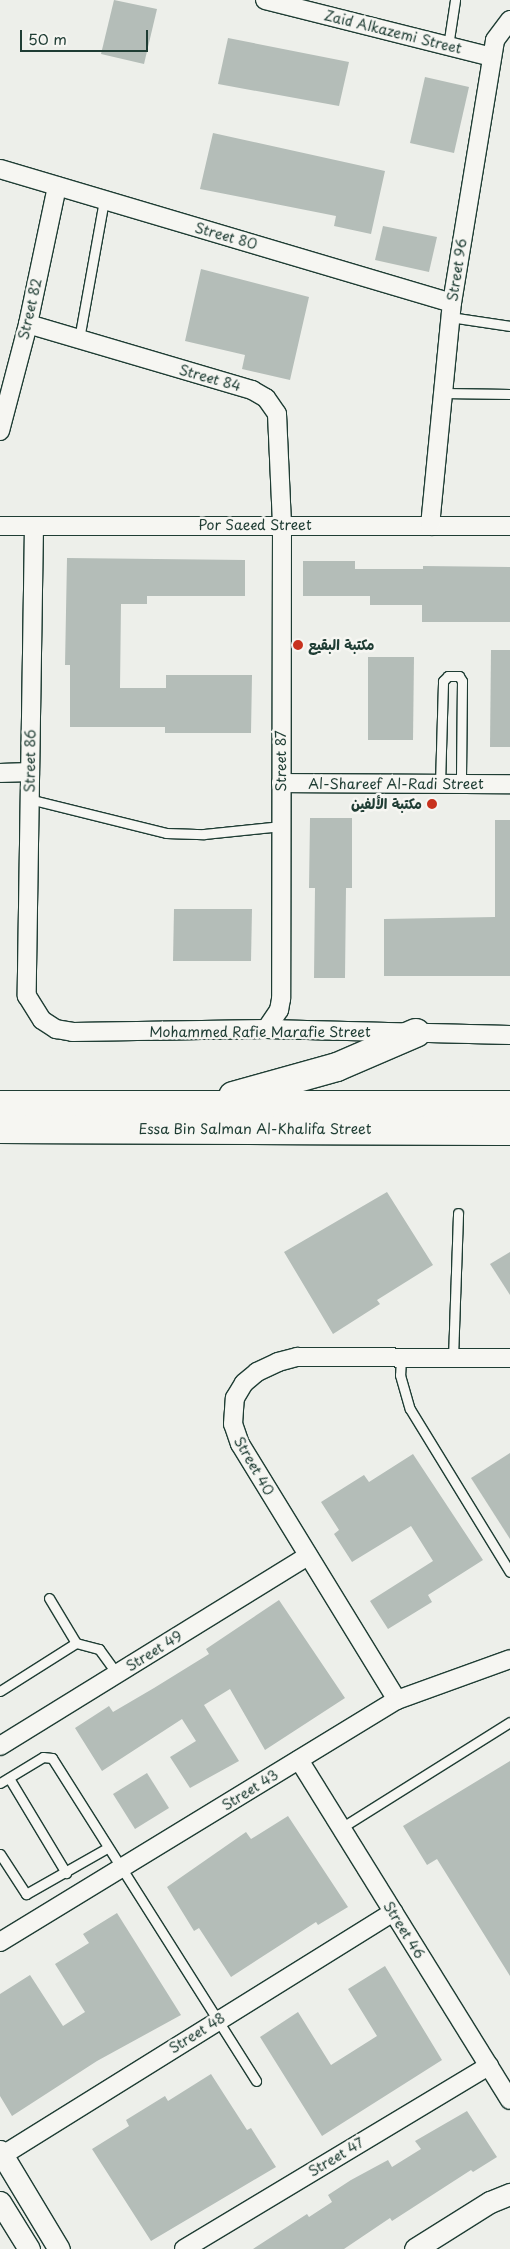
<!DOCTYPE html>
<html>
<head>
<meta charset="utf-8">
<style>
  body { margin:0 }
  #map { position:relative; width:510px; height:2249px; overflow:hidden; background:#edefea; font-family:"Playpen Sans","Playpen Sans Arabic",sans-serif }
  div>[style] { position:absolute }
  .building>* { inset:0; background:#b4bdb8 }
  .roads { filter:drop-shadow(1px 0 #1f3d34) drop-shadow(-1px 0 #1f3d34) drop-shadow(0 1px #1f3d34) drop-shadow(0 -1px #1f3d34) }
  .service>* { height:9px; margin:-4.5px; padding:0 4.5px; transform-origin:4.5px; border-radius:4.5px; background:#f6f6f2 }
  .minor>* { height:18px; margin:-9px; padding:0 9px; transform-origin:9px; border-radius:9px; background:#f6f6f2 }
  .tertiary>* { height:21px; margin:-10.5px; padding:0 10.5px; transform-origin:10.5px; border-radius:10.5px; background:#f6f6f2 }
  .motorway>* { height:28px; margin:-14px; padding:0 14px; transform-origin:14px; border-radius:14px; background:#f6f6f2 }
  .dots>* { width:14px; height:14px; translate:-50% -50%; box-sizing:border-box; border:2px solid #f6f6f2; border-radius:50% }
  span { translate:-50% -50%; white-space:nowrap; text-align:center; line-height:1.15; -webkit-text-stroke:5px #f6f6f2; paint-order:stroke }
  .street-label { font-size:14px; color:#1f3d34 }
  .poi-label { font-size:14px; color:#1f3d34; font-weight:700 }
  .left { translate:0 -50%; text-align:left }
  .right { translate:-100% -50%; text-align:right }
  .scale { position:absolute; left:20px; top:30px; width:128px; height:22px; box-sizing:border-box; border:2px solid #1f3d34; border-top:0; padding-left:6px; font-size:15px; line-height:18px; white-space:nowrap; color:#1f3d34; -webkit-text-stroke:4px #f6f6f2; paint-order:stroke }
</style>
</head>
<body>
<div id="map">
  <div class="building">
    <i style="clip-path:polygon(114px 0,157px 9px,144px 64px,101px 54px)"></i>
    <i style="clip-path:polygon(228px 38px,349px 62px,339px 106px,218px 84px)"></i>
    <i style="clip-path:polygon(425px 77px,469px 87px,454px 153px,410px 143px)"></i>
    <i style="clip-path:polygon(213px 133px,385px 171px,371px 234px,334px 226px,336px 216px,200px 189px)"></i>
    <i style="clip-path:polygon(383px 226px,437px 237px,429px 272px,375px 260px)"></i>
    <i style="clip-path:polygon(201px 269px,309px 297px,290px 380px,242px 369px,245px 355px,185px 341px)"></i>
    <i style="clip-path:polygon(67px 558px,245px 560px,245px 596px,147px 596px,147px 604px,121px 604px,120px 688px,166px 688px,166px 675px,252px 675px,251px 733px,165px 733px,165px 727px,70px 727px,70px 665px,65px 665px)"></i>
    <i style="clip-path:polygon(303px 561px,355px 561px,355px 569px,423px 569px,423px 566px,510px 567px,510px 622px,422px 622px,422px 605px,370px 605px,370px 596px,303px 596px)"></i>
    <i style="clip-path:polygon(491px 650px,510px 650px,510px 747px,490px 747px)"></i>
    <i style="clip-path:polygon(368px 657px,414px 657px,413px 740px,368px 740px)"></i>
    <i style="clip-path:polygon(310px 818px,352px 818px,352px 888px,346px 888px,345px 978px,314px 978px,315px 888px,309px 888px)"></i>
    <i style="clip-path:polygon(495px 820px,510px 820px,510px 976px,384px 976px,384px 919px,495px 917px)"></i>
    <i style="clip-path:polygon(174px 909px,252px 909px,251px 961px,173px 961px)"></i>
    <i style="clip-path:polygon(387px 1192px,433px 1265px,377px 1300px,380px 1304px,333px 1334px,284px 1252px)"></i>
    <i style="clip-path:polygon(510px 1252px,510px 1295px,490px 1264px)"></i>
    <i style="clip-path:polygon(510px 1453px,510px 1539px,471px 1478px)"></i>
    <i style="clip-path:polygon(413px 1454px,483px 1560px,428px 1595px,432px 1602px,388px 1629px,370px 1601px,433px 1561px,411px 1526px,352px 1562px,334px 1534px,339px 1530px,321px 1502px,364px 1475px,369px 1482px)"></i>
    <i style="clip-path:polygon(279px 1600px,345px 1698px,265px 1750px,230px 1689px,204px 1705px,239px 1761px,190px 1788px,170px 1757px,196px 1741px,182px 1719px,102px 1771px,75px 1728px,109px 1706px,113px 1712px,154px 1688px,209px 1654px,206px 1649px)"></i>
    <i style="clip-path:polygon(510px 1761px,510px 1976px,437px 1859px,427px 1865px,403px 1826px)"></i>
    <i style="clip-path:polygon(147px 1773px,169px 1808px,135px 1829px,113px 1794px)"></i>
    <i style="clip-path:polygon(288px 1816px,348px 1907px,318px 1925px,316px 1922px,231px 1977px,199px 1928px,194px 1931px,167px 1887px,246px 1832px,251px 1839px)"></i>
    <i style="clip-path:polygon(117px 1913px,181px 2015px,97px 2061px,12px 2116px,0 2096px,0 1994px,30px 1975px,63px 2026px,85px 2012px,55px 1964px,89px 1943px,83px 1934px)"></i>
    <i style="clip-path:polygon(385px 1966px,442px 2060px,322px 2136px,260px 2037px,298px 2012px,331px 2065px,377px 2036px,348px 1989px)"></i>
    <i style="clip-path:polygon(211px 2074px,247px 2130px,251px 2128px,276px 2167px,151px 2241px,92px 2149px,129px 2126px,126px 2120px,165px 2096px,168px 2101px)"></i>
    <i style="clip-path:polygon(467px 2111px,497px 2157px,473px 2172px,471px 2170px,392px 2221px,390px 2218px,344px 2249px,253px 2249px,307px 2214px,309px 2217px,332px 2202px,328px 2195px,351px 2180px,388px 2160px,392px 2167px,421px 2149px,415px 2141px)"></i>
  </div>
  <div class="roads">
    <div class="service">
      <i style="left:448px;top:46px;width:47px;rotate:-81.3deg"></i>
      <i style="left:450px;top:317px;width:61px;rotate:8.5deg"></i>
      <i style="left:79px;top:339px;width:141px;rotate:-79.8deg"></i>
      <i style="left:443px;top:393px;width:67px;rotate:0.9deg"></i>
      <i style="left:440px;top:784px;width:103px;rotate:-88.3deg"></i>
      <i style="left:443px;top:681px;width:7px;rotate:-45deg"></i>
      <i style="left:448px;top:676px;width:11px"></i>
      <i style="left:459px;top:676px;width:6px;rotate:59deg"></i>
      <i style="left:462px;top:681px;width:103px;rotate:90.6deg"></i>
      <i style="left:29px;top:799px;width:141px;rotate:13.9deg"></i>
      <i style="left:166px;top:833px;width:38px;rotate:2deg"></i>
      <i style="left:204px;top:834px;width:78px;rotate:-5.9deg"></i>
      <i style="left:401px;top:1358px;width:17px;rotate:93deg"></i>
      <i style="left:400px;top:1375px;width:35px;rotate:74deg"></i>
      <i style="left:410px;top:1409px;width:191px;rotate:58.5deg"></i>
      <i style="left:453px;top:1358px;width:145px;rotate:-88deg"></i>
      <i style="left:49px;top:1598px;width:52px;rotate:59deg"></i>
      <i style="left:76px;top:1643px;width:24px;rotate:15deg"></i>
      <i style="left:99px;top:1649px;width:31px;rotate:54deg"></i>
      <i style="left:0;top:1691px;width:90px;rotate:-32.3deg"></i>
      <i style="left:9px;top:1778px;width:111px;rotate:59deg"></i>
      <i style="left:0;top:1783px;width:50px;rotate:-31.2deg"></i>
      <i style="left:43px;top:1757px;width:9px;rotate:6deg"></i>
      <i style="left:52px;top:1758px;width:382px;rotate:57.7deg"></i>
      <i style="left:341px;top:1828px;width:199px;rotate:-32.1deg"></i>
      <i style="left:0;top:1854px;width:48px;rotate:57deg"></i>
      <i style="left:26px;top:1894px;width:93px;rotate:-29.6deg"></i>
    </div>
    <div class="minor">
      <i style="left:265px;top:0;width:234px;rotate:14.1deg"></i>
      <i style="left:0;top:169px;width:471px;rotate:16.5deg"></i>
      <i style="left:28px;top:324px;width:234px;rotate:16.4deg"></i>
      <i style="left:252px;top:390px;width:16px;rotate:30deg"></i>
      <i style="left:266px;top:398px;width:19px;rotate:55deg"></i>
      <i style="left:277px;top:414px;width:110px;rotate:87.4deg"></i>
      <i style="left:282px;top:524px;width:475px;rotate:90.1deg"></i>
      <i style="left:281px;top:999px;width:11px;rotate:100deg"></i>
      <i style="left:279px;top:1010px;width:23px;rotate:124deg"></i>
      <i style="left:0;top:431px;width:111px;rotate:-75.3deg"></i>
      <i style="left:28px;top:324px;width:141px;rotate:-78.1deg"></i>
      <i style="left:0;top:526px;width:510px"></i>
      <i style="left:34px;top:526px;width:470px;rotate:90.9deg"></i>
      <i style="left:27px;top:996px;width:28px;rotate:58deg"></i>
      <i style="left:42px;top:1020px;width:17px;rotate:33deg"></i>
      <i style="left:56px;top:1029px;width:17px;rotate:10deg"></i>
      <i style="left:73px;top:1032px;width:193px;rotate:-0.9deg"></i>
      <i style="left:266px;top:1029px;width:244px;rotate:1.4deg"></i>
      <i style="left:430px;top:526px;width:224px;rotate:-84.4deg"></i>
      <i style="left:452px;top:303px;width:266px;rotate:-80.7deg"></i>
      <i style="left:495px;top:40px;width:25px;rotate:-53deg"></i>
      <i style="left:0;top:773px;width:30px;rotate:-2deg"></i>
      <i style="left:281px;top:783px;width:229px;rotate:0.3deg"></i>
      <i style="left:397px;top:1700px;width:300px;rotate:-121.5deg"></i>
      <i style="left:240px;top:1444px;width:21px;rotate:-109deg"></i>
      <i style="left:233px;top:1424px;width:26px;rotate:-86deg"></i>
      <i style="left:235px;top:1398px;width:17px;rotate:-59deg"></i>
      <i style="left:244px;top:1383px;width:17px;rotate:-40deg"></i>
      <i style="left:257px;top:1372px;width:23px;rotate:-25deg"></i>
      <i style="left:278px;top:1362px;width:20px;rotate:-15deg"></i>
      <i style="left:297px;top:1357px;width:213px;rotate:0.3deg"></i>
      <i style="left:0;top:1746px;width:362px;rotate:-31.7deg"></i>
      <i style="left:299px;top:1760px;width:400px;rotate:58.2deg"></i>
      <i style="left:0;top:1942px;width:465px;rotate:-31.4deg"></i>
      <i style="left:397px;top:1700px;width:120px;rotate:-19.9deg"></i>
      <i style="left:3px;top:2155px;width:460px;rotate:-31.9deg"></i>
      <i style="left:184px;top:2249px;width:356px;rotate:-31deg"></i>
    </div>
    <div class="tertiary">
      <i style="left:0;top:2151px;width:114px;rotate:59deg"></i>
      <i style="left:0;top:2202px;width:55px;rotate:58.3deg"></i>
      <i style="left:415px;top:2249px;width:89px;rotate:-32.1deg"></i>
      <i style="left:490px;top:2202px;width:22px;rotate:-22deg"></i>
    </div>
    <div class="motorway">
      <i style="left:233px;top:1096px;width:108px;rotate:-15.6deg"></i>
      <i style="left:337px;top:1067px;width:86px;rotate:-23.3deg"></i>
      <i style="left:0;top:1105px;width:510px"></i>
      <i style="left:0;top:1129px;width:510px;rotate:0.22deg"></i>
    </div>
  </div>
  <div class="dots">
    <i style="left:298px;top:645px;background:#c8321e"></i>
    <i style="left:432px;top:804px;background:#c8321e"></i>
  </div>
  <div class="street-label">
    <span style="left:393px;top:32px;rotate:14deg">Zaid Alkazemi Street</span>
    <span style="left:226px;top:236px;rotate:16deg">Street 80</span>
    <span style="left:457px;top:270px;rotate:-81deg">Street 96</span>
    <span style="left:30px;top:309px;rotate:-77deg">Street 82</span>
    <span style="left:210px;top:378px;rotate:16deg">Street 84</span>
    <span style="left:255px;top:525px">Por Saeed Street</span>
    <span style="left:30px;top:761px;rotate:-89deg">Street 86</span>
    <span style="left:281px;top:761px;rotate:-90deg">Street 87</span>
    <span style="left:396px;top:784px">Al-Shareef Al-Radi Street</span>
    <span style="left:260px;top:1032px">Mohammed Rafie Marafie Street</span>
    <span style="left:255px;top:1129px">Essa Bin Salman Al-Khalifa Street</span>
    <span style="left:254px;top:1466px;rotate:60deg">Street 40</span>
    <span style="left:154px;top:1651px;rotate:-32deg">Street 49</span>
    <span style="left:250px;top:1790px;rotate:-32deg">Street 43</span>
    <span style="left:404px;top:1930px;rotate:58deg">Street 46</span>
    <span style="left:197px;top:2033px;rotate:-32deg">Street 48</span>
    <span style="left:336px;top:2157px;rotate:-31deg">Street 47</span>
  </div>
  <div class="poi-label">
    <span class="left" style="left:308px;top:645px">مكتبة البقيع</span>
    <span class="right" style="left:422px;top:804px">مكتبة الألفين</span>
  </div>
  <div class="scale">50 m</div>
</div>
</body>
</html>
